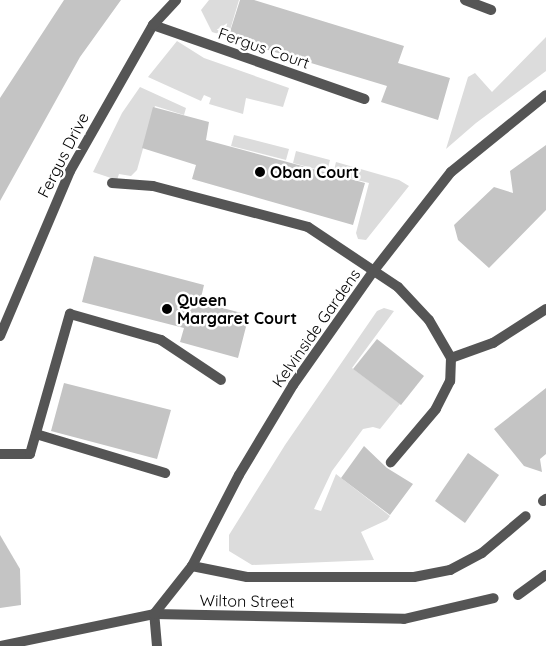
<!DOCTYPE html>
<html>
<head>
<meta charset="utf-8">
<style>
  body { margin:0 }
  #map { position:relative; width:546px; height:646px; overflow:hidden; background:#fff; font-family:Quicksand,sans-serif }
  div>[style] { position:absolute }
  .green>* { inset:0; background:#dcdcdc }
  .building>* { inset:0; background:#c4c4c4 }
  .street>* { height:10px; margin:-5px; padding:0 5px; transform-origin:5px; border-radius:5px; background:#555 }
  .dots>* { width:14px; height:14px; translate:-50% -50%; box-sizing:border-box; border:2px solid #fff; border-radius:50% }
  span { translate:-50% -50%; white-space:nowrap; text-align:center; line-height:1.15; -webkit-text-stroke:5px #fff; paint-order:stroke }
  .street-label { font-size:16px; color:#000 }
  .poi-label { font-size:16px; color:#000; font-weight:700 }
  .left { translate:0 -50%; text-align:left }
</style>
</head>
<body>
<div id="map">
  <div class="green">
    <i style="clip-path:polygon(209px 0,239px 0,228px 37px,212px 32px,201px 10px)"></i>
    <i style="clip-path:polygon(546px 37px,546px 71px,476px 123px,446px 149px,468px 77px,475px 73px,492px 92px)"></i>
    <i style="clip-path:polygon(177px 41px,204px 58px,289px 88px,283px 107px,246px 98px,243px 114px,209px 104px,211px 98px,204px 95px,201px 101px,148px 77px)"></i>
    <i style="clip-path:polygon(140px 87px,186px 108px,184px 115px,155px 106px,137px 170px,131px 176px,119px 174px,117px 180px,93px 172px,122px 113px)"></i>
    <i style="clip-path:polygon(234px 135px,289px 149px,286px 160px,231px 146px)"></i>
    <i style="clip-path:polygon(296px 151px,330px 160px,327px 172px,293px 163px)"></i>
    <i style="clip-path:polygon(336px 162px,399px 180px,409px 186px,366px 240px,358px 239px,356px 233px,369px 183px,333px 174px)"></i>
    <i style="clip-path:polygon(384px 308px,394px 311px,352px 368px,400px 404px,380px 429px,373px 427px,363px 429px,332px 471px,314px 509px,321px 511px,336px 474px,390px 516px,387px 520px,361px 532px,374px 560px,252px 565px,229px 551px,229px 535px,285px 445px,377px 311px)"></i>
  </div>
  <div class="building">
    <i style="clip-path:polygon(64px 0,121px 0,80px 57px,0 201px,0 98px)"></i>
    <i style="clip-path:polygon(240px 0,254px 0,404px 46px,398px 63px,450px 78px,438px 120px,381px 102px,387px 86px,228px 38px)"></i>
    <i style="clip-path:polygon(153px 107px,209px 122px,206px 140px,365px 183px,353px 225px,192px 179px,196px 165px,142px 148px)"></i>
    <i style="clip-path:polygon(546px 145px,546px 210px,489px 268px,458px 240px,454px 225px,494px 187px,513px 193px,510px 171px)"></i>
    <i style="clip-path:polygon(94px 256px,204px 285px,200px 302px,249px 315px,238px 358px,180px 342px,184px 328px,82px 302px)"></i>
    <i style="clip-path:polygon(377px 339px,424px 376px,401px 405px,353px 369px)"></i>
    <i style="clip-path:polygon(64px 383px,171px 410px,157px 459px,51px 431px)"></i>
    <i style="clip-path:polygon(546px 388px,546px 454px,540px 459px,542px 472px,524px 466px,494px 429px)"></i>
    <i style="clip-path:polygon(364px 446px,387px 468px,413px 484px,390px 515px,341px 478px)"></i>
    <i style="clip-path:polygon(468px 453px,499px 475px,465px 523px,435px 501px)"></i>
    <i style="clip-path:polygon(0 535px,20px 569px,21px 605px,0 608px)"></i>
  </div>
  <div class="street">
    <i style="left:465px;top:0;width:28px;rotate:21deg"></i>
    <i style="left:153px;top:25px;width:224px;rotate:19.3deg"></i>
    <i style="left:112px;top:183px;width:41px;rotate:4.2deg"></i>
    <i style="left:153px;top:186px;width:160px;rotate:14.8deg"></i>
    <i style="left:308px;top:227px;width:108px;rotate:33.7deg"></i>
    <i style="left:398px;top:287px;width:45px;rotate:46.8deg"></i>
    <i style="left:429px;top:320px;width:44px;rotate:59.9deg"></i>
    <i style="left:451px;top:358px;width:23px;rotate:92deg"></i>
    <i style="left:450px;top:381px;width:31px;rotate:117deg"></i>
    <i style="left:436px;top:409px;width:70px;rotate:130.3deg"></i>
    <i style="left:0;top:336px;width:179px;rotate:-67deg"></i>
    <i style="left:70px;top:171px;width:168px;rotate:-60.4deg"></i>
    <i style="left:153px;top:25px;width:34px;rotate:-47deg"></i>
    <i style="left:451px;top:358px;width:45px;rotate:-19.7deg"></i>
    <i style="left:493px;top:343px;width:63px;rotate:-32.7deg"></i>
    <i style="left:36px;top:434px;width:135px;rotate:16.8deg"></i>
    <i style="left:0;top:454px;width:30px"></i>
    <i style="left:30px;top:454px;width:146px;rotate:-74.1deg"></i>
    <i style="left:70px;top:314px;width:95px;rotate:15.9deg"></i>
    <i style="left:161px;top:340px;width:72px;rotate:33.7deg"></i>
    <i style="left:543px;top:501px;width:4px;rotate:-34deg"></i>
    <i style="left:192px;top:566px;width:56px;rotate:11.3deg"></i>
    <i style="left:247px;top:577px;width:167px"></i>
    <i style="left:414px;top:577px;width:37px;rotate:-11deg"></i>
    <i style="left:450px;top:570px;width:36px;rotate:-28deg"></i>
    <i style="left:482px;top:553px;width:57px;rotate:-40.1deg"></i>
    <i style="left:518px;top:595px;width:34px;rotate:-36deg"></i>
    <i style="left:0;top:646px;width:157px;rotate:-11.7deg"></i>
    <i style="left:154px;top:614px;width:250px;rotate:1.1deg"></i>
    <i style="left:404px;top:619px;width:92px;rotate:-13.1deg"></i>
    <i style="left:157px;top:646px;width:32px;rotate:-95deg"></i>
    <i style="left:154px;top:614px;width:61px;rotate:-51.6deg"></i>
    <i style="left:192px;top:566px;width:102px;rotate:-62.7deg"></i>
    <i style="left:239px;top:475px;width:105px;rotate:-59deg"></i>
    <i style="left:293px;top:385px;width:137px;rotate:-54.8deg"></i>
    <i style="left:372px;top:273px;width:128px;rotate:-52deg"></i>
    <i style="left:451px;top:172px;width:122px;rotate:-39deg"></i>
  </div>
  <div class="dots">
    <i style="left:260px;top:172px;background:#000"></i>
    <i style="left:167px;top:309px;background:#000"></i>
  </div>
  <div class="street-label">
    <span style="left:264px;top:48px;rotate:19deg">Fergus Court</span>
    <span style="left:63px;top:155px;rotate:-63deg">Fergus Drive</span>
    <span style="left:316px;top:328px;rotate:-55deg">Kelvinside Gardens</span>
    <span style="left:247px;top:601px;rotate:1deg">Wilton Street</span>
  </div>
  <div class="poi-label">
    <span class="left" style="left:270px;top:172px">Oban Court</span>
    <span class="left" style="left:177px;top:309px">Queen<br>Margaret Court</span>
  </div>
</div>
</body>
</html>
